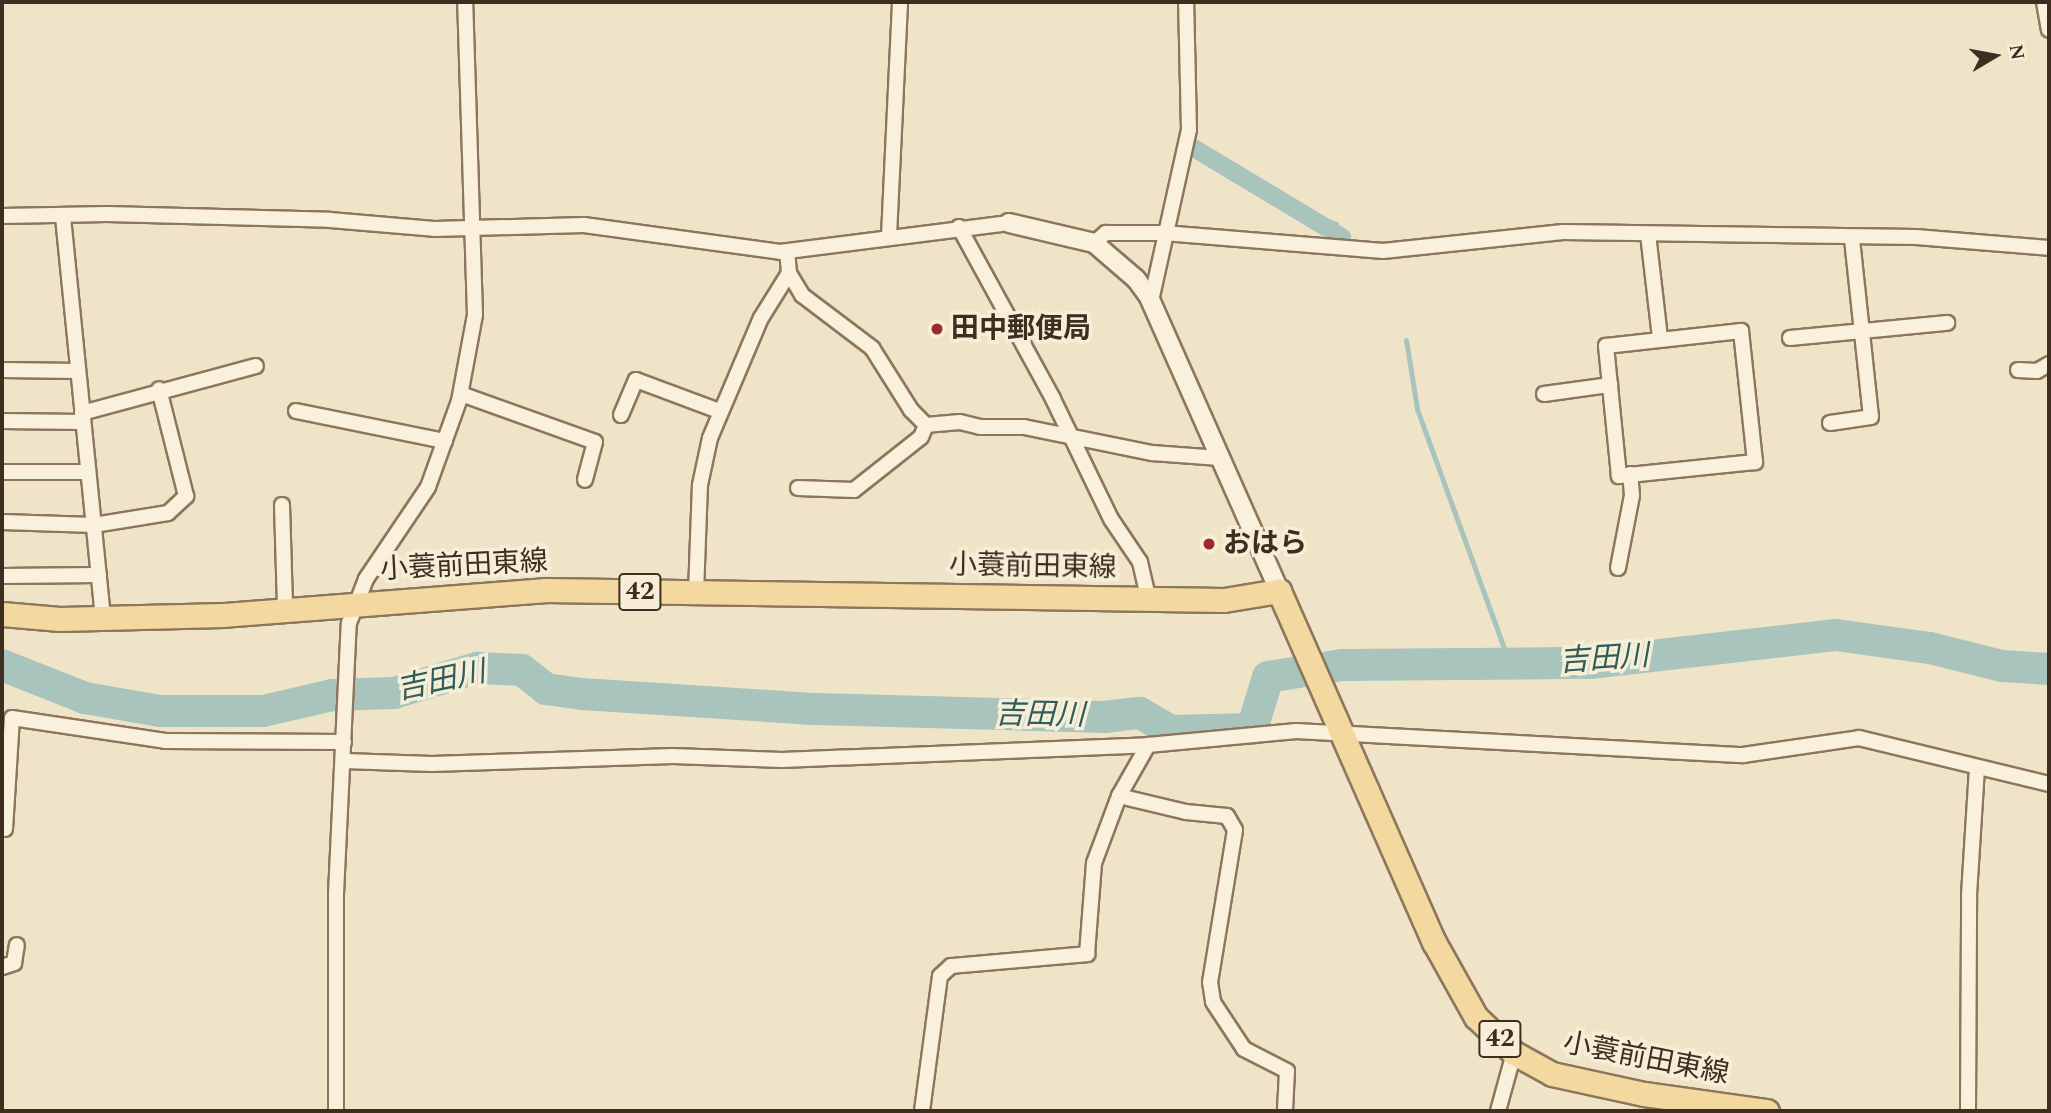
<!DOCTYPE html>
<html>
<head>
<meta charset="utf-8">
<style>
  body { margin:0 }
  #map { position:relative; width:2051px; height:1113px; overflow:hidden; background:#f0e4c8; font-family:Spectral,"Noto Sans JP",serif }
  div>[style] { position:absolute }
  .stream>* { height:5px; margin:-2.5px; padding:0 2.5px; transform-origin:2.5px; border-radius:2.5px; background:#a9c4bc }
  .canal>* { height:18px; margin:-9px; padding:0 9px; transform-origin:9px; border-radius:9px; background:#a9c4bc }
  .river>* { height:32px; margin:-16px; padding:0 16px; transform-origin:16px; border-radius:16px; background:#a9c4bc }
  .roads { filter:drop-shadow(2px 0 #8d765c) drop-shadow(-2px 0 #8d765c) drop-shadow(0 2px #8d765c) drop-shadow(0 -2px #8d765c) }
  .minor>* { height:14px; margin:-7px; padding:0 7px; transform-origin:7px; border-radius:7px; background:#faf1dc }
  .tertiary>* { height:18px; margin:-9px; padding:0 9px; transform-origin:9px; border-radius:9px; background:#faf1dc }
  .primary>* { height:23px; margin:-11.5px; padding:0 11.5px; transform-origin:11.5px; border-radius:11.5px; background:#f3d9a0 }
  .dots>* { width:19px; height:19px; translate:-50% -50%; box-sizing:border-box; border:4px solid #f7eed8; border-radius:50% }
  span { translate:-50% -50%; white-space:nowrap; text-align:center; line-height:1.15; -webkit-text-stroke:7px #f7eed8; paint-order:stroke }
  .shield-label span { padding:2px 5px; background:#f7eed8; border:2px solid; border-radius:5px; -webkit-text-stroke-width:0 }
  .shield-label { font-size:26px; color:#3d2e20; font-weight:700 }
  .poi-label { font-size:28px; color:#3d2e20; font-weight:700 }
  .left { translate:0 -50%; text-align:left }
  .street-label { font-size:28px; color:#3d2e20 }
  .water-label { font-size:30px; color:#2f5d5a; font-style:italic }
  .frame { position:absolute; inset:0; border:4px solid #3d2e20; pointer-events:none }
  .north { position:absolute; left:1960px; top:21px; width:70px; height:70px; -webkit-text-stroke:5px #f7eed8; paint-order:stroke; rotate:80deg; font-size:19px; font-weight:700; line-height:28px; text-align:center; color:#3d2e20 }
  .north::after { content:''; display:block; margin:auto; width:24px; height:32px; background:#3d2e20; clip-path:polygon(50% 0,100% 100%,50% 72%,0 100%) }
</style>
</head>
<body>
<div id="map">
  <div class="stream">
    <i style="left:1307px;top:216px;width:30px;rotate:15deg"></i>
    <i style="left:1406px;top:340px;width:70px;rotate:80.9deg"></i>
    <i style="left:1417px;top:409px;width:272px;rotate:70deg"></i>
  </div>
  <div class="canal">
    <i style="left:1192px;top:147px;width:175px;rotate:31deg"></i>
  </div>
  <div class="river">
    <i style="left:2px;top:665px;width:89px;rotate:21.7deg"></i>
    <i style="left:85px;top:698px;width:76px;rotate:9.8deg"></i>
    <i style="left:160px;top:711px;width:103px"></i>
    <i style="left:263px;top:711px;width:72px;rotate:-12.9deg"></i>
    <i style="left:333px;top:695px;width:61px;rotate:-1.9deg"></i>
    <i style="left:394px;top:693px;width:87px;rotate:-16.8deg"></i>
    <i style="left:477px;top:668px;width:45px;rotate:2.5deg"></i>
    <i style="left:522px;top:670px;width:31px;rotate:38deg"></i>
    <i style="left:546px;top:689px;width:36px;rotate:8deg"></i>
    <i style="left:582px;top:694px;width:235px;rotate:3.7deg"></i>
    <i style="left:817px;top:709px;width:288px;rotate:1.6deg"></i>
    <i style="left:1105px;top:717px;width:35px;rotate:-7deg"></i>
    <i style="left:1140px;top:713px;width:36px;rotate:30deg"></i>
    <i style="left:1171px;top:731px;width:81px;rotate:-1.4deg"></i>
    <i style="left:1252px;top:729px;width:54px;rotate:-72.9deg"></i>
    <i style="left:1268px;top:677px;width:75px;rotate:-9.2deg"></i>
    <i style="left:1342px;top:665px;width:248px;rotate:-0.5deg"></i>
    <i style="left:1590px;top:663px;width:248px;rotate:-6.5deg"></i>
    <i style="left:1836px;top:635px;width:95px;rotate:7.9deg"></i>
    <i style="left:1930px;top:648px;width:74px;rotate:14deg"></i>
    <i style="left:2002px;top:666px;width:47px;rotate:3.7deg"></i>
  </div>
  <div class="roads">
    <div class="minor">
      <i style="left:2044px;top:2px;width:28px;rotate:80deg"></i>
      <i style="left:2px;top:216px;width:105px;rotate:-1.1deg"></i>
      <i style="left:107px;top:214px;width:223px;rotate:1.5deg"></i>
      <i style="left:330px;top:220px;width:104px;rotate:4.9deg"></i>
      <i style="left:434px;top:229px;width:150px;rotate:-1.5deg"></i>
      <i style="left:584px;top:225px;width:198px;rotate:7.8deg"></i>
      <i style="left:780px;top:252px;width:231px;rotate:-7.2deg"></i>
      <i style="left:63px;top:217px;width:403px;rotate:84.3deg"></i>
      <i style="left:959px;top:227px;width:196px;rotate:61.3deg"></i>
      <i style="left:1053px;top:399px;width:133px;rotate:64.2deg"></i>
      <i style="left:1111px;top:519px;width:52px;rotate:56deg"></i>
      <i style="left:1140px;top:562px;width:37px;rotate:77deg"></i>
      <i style="left:1648px;top:234px;width:105px;rotate:83.4deg"></i>
      <i style="left:889px;top:236px;width:234px;rotate:-87.3deg"></i>
      <i style="left:1094px;top:243px;width:16px;rotate:-40deg"></i>
      <i style="left:1106px;top:233px;width:58px"></i>
      <i style="left:1164px;top:233px;width:220px;rotate:4.7deg"></i>
      <i style="left:1383px;top:251px;width:181px;rotate:-6deg"></i>
      <i style="left:1563px;top:232px;width:353px;rotate:0.8deg"></i>
      <i style="left:1916px;top:237px;width:133px;rotate:4.7deg"></i>
      <i style="left:789px;top:273px;width:26px;rotate:59deg"></i>
      <i style="left:802px;top:295px;width:88px;rotate:37.1deg"></i>
      <i style="left:872px;top:348px;width:73px;rotate:57.8deg"></i>
      <i style="left:911px;top:410px;width:21px;rotate:45deg"></i>
      <i style="left:926px;top:425px;width:34px;rotate:-5deg"></i>
      <i style="left:960px;top:422px;width:21px;rotate:14deg"></i>
      <i style="left:980px;top:427px;width:44px"></i>
      <i style="left:1024px;top:427px;width:131px;rotate:11.5deg"></i>
      <i style="left:1152px;top:453px;width:68px;rotate:4.2deg"></i>
      <i style="left:1151px;top:301px;width:175px;rotate:-77.5deg"></i>
      <i style="left:1189px;top:130px;width:128px;rotate:-91.3deg"></i>
      <i style="left:1741px;top:331px;width:132px;rotate:83.9deg"></i>
      <i style="left:1755px;top:462px;width:137px;rotate:174.1deg"></i>
      <i style="left:1619px;top:476px;width:131px;rotate:-95.7deg"></i>
      <i style="left:1606px;top:346px;width:136px;rotate:-6.3deg"></i>
      <i style="left:1790px;top:338px;width:158px;rotate:-5.5deg"></i>
      <i style="left:2px;top:370px;width:75px;rotate:0.8deg"></i>
      <i style="left:2018px;top:370px;width:19px;rotate:3deg"></i>
      <i style="left:2037px;top:371px;width:14px;rotate:-30deg"></i>
      <i style="left:461px;top:394px;width:142px;rotate:19.7deg"></i>
      <i style="left:595px;top:442px;width:39px;rotate:105deg"></i>
      <i style="left:1544px;top:394px;width:67px;rotate:-7.8deg"></i>
      <i style="left:296px;top:411px;width:152px;rotate:11.4deg"></i>
      <i style="left:82px;top:413px;width:180px;rotate:-15.1deg"></i>
      <i style="left:621px;top:415px;width:38px;rotate:-67deg"></i>
      <i style="left:636px;top:380px;width:89px;rotate:20.5deg"></i>
      <i style="left:2px;top:421px;width:81px;rotate:0.7deg"></i>
      <i style="left:1830px;top:423px;width:41px;rotate:-8.3deg"></i>
      <i style="left:1871px;top:417px;width:180px;rotate:-96.1deg"></i>
      <i style="left:2px;top:472px;width:86px"></i>
      <i style="left:798px;top:488px;width:56px;rotate:2deg"></i>
      <i style="left:854px;top:490px;width:85px;rotate:-38.3deg"></i>
      <i style="left:921px;top:437px;width:13px;rotate:-67deg"></i>
      <i style="left:282px;top:505px;width:104px;rotate:88.3deg"></i>
      <i style="left:2px;top:522px;width:92px;rotate:1.9deg"></i>
      <i style="left:94px;top:525px;width:75px;rotate:-9.2deg"></i>
      <i style="left:168px;top:513px;width:25px;rotate:-43deg"></i>
      <i style="left:186px;top:496px;width:110px;rotate:-104.2deg"></i>
      <i style="left:1618px;top:568px;width:74px;rotate:-79.1deg"></i>
      <i style="left:1632px;top:495px;width:21px;rotate:-95deg"></i>
      <i style="left:2px;top:576px;width:97px;rotate:-0.6deg"></i>
      <i style="left:696px;top:593px;width:108px;rotate:-87.9deg"></i>
      <i style="left:700px;top:485px;width:48px;rotate:-78deg"></i>
      <i style="left:710px;top:438px;width:130px;rotate:-67deg"></i>
      <i style="left:761px;top:318px;width:53px;rotate:-58.1deg"></i>
      <i style="left:789px;top:273px;width:21px;rotate:-95deg"></i>
      <i style="left:344px;top:761px;width:88px;rotate:2deg"></i>
      <i style="left:432px;top:764px;width:241px;rotate:-1.9deg"></i>
      <i style="left:673px;top:756px;width:109px;rotate:2.1deg"></i>
      <i style="left:782px;top:760px;width:366px;rotate:-2.3deg"></i>
      <i style="left:1148px;top:745px;width:149px;rotate:-5.4deg"></i>
      <i style="left:1296px;top:731px;width:448px;rotate:3.1deg"></i>
      <i style="left:1743px;top:755px;width:117px;rotate:-8.3deg"></i>
      <i style="left:1859px;top:738px;width:195px;rotate:13.6deg"></i>
      <i style="left:1119px;top:796px;width:69px;rotate:13.4deg"></i>
      <i style="left:1186px;top:812px;width:41px;rotate:5.6deg"></i>
      <i style="left:1227px;top:816px;width:16px;rotate:60deg"></i>
      <i style="left:1235px;top:830px;width:154px;rotate:99.3deg"></i>
      <i style="left:1210px;top:982px;width:20px;rotate:81deg"></i>
      <i style="left:1213px;top:1002px;width:56px;rotate:56.6deg"></i>
      <i style="left:1244px;top:1049px;width:48px;rotate:27.1deg"></i>
      <i style="left:1287px;top:1071px;width:40px;rotate:92.9deg"></i>
      <i style="left:5px;top:829px;width:111px;rotate:-86.4deg"></i>
      <i style="left:12px;top:718px;width:155px;rotate:8.5deg"></i>
      <i style="left:165px;top:741px;width:179px;rotate:0.3deg"></i>
      <i style="left:2px;top:967px;width:13px;rotate:-18deg"></i>
      <i style="left:14px;top:963px;width:18px;rotate:-81deg"></i>
      <i style="left:336px;top:1111px;width:217px;rotate:-90deg"></i>
      <i style="left:336px;top:894px;width:271px;rotate:-87.3deg"></i>
      <i style="left:349px;top:623px;width:47px;rotate:-68.9deg"></i>
      <i style="left:366px;top:579px;width:111px;rotate:-56deg"></i>
      <i style="left:428px;top:487px;width:91px;rotate:-70.2deg"></i>
      <i style="left:459px;top:401px;width:87px;rotate:-79.5deg"></i>
      <i style="left:475px;top:315px;width:313px;rotate:-91.8deg"></i>
      <i style="left:922px;top:1111px;width:136px;rotate:-82.4deg"></i>
      <i style="left:940px;top:976px;width:15px;rotate:-42deg"></i>
      <i style="left:951px;top:966px;width:137px;rotate:-5deg"></i>
      <i style="left:1087px;top:954px;width:91px;rotate:-85.6deg"></i>
      <i style="left:1094px;top:863px;width:72px;rotate:-69.5deg"></i>
      <i style="left:1119px;top:796px;width:59px;rotate:-60.4deg"></i>
      <i style="left:1498px;top:1111px;width:60px;rotate:-74.6deg"></i>
      <i style="left:1968px;top:1111px;width:216px;rotate:-89.7deg"></i>
      <i style="left:1969px;top:895px;width:127px;rotate:-86.4deg"></i>
    </div>
    <div class="tertiary">
      <i style="left:1009px;top:223px;width:87px;rotate:13.2deg"></i>
      <i style="left:1094px;top:243px;width:55px;rotate:40.6deg"></i>
      <i style="left:1136px;top:279px;width:22px;rotate:54deg"></i>
      <i style="left:1149px;top:297px;width:321px;rotate:66.1deg"></i>
    </div>
    <div class="primary">
      <i style="left:2px;top:614px;width:58px;rotate:4.9deg"></i>
      <i style="left:60px;top:619px;width:163px;rotate:-1.4deg"></i>
      <i style="left:223px;top:615px;width:323px;rotate:-4.4deg"></i>
      <i style="left:545px;top:590px;width:679px;rotate:0.84deg"></i>
      <i style="left:1224px;top:600px;width:56px;rotate:-9.3deg"></i>
      <i style="left:1279px;top:591px;width:384px;rotate:66.2deg"></i>
      <i style="left:1434px;top:942px;width:86px;rotate:60.8deg"></i>
      <i style="left:1476px;top:1017px;width:52px;rotate:43.5deg"></i>
      <i style="left:1514px;top:1053px;width:43px;rotate:28.9deg"></i>
      <i style="left:1552px;top:1074px;width:94px;rotate:12.3deg"></i>
      <i style="left:1644px;top:1094px;width:124px;rotate:7.9deg"></i>
    </div>
  </div>
  <div class="dots">
    <i style="left:937px;top:329px;background:#9e2a2b"></i>
    <i style="left:1209px;top:544px;background:#9e2a2b"></i>
  </div>
  <div class="shield-label">
    <span style="left:640px;top:592px">42</span>
    <span style="left:1500px;top:1039px">42</span>
  </div>
  <div class="poi-label">
    <span class="left" style="left:951px;top:329px">田中郵便局</span>
    <span class="left" style="left:1223px;top:544px">おはら</span>
  </div>
  <div class="street-label">
    <span style="left:464px;top:566px;rotate:-3deg">小蓑前田東線</span>
    <span style="left:1033px;top:567px;rotate:1deg">小蓑前田東線</span>
    <span style="left:1646px;top:1059px;rotate:11deg">小蓑前田東線</span>
  </div>
  <div class="water-label">
    <span style="left:1604px;top:659px;rotate:-4deg">吉田川</span>
    <span style="left:441px;top:681px;rotate:-12deg">吉田川</span>
    <span style="left:1040px;top:715px;rotate:1deg">吉田川</span>
  </div>
  <div class="frame"></div>
  <div class="north">N</div>
</div>
</body>
</html>
